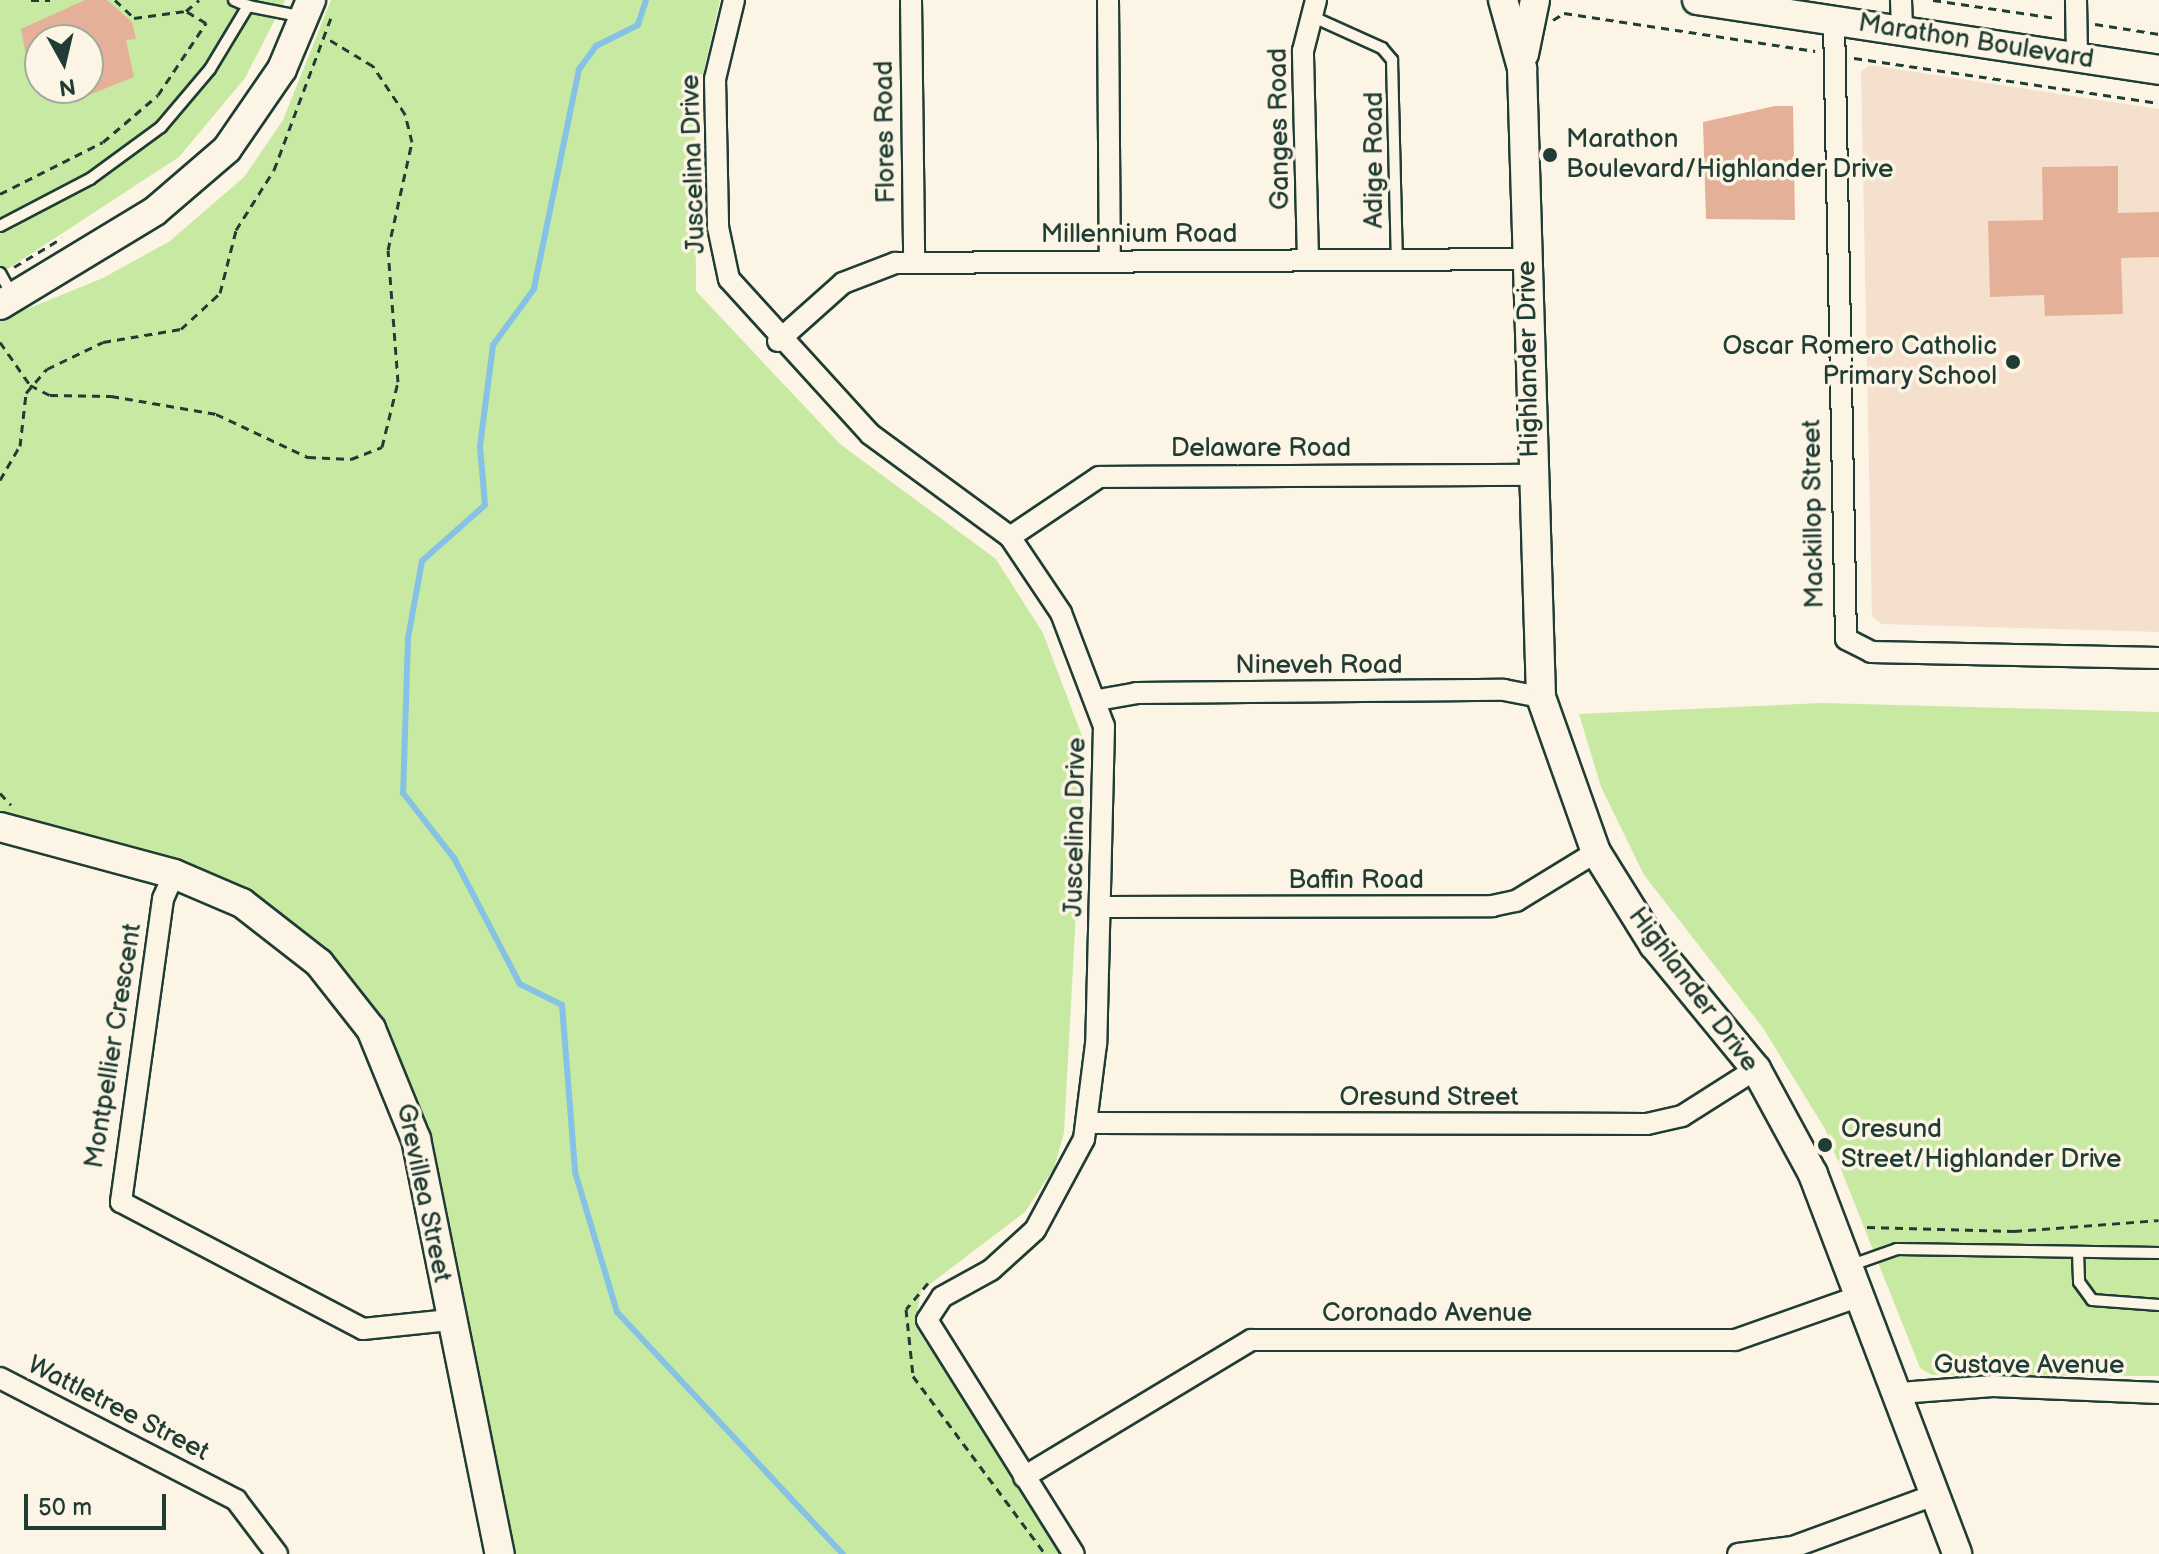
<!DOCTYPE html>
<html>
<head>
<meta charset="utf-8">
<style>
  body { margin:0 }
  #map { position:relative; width:2159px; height:1554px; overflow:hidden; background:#fcf5e5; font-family:"Balsamiq Sans",sans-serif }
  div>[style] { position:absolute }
  .built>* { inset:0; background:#f5e0ce }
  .green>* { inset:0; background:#c8e9a1 }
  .stream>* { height:6px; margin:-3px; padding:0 3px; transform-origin:3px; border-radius:3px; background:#86c2e5 }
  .building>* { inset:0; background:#e5b098 }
  .path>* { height:3px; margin-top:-1.5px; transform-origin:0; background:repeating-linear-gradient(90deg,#1f3d34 0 8px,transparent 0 14px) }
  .roads { filter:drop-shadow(2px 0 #1f3d34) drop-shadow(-2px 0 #1f3d34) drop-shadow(0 2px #1f3d34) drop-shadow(0 -2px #1f3d34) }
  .lane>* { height:10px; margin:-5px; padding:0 5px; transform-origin:5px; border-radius:5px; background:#fcf5e5 }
  .street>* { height:20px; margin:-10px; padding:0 10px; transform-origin:10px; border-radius:10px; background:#fcf5e5 }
  .secondary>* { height:28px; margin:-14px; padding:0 14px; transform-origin:14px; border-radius:14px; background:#fcf5e5 }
  .dots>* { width:22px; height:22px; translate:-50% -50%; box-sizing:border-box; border:4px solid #fcf5e5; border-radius:50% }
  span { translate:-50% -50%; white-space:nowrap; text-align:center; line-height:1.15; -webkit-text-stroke:7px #fcf5e5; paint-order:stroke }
  .street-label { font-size:26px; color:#1f3d34 }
  .poi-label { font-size:26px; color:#1f3d34 }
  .left { translate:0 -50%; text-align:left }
  .right { translate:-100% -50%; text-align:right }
  .north { position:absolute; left:24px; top:24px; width:80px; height:80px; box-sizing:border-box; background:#fcf5e5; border:2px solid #a4ab9e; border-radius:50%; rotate:172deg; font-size:22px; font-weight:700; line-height:32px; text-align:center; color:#1f3d34 }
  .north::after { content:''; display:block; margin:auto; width:28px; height:36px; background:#1f3d34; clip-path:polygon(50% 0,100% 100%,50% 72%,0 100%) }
  .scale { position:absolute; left:24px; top:1494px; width:142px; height:36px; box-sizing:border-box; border:4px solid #1f3d34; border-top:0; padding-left:10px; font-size:24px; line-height:28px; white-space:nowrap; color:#1f3d34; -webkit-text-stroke:6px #fcf5e5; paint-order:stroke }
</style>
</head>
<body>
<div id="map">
  <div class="built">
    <i style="clip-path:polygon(1869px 65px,2159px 109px,2159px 632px,1881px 624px,1872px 616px,1861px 72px)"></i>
  </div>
  <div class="green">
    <i style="clip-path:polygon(evenodd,0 0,285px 0,245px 78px,179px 157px,0 274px,0 0,40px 40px,88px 40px,88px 88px,40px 88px,40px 40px)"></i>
    <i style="clip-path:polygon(331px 0,720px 0,703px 74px,695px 75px,696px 291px,840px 444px,996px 559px,1043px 633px,1085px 744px,1064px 1133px,1054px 1168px,1025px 1212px,921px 1291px,915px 1326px,1065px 1554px,504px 1554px,408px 1092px,287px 927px,0 816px,0 320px,103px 278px,170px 241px,244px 177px,283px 120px)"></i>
    <i style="clip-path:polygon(1822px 703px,2159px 712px,2159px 1376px,1932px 1375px,1920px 1368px,1825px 1129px,1763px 1028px,1644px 875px,1601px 787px,1579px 714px)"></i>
  </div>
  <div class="stream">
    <i style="left:646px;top:0;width:26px;rotate:108deg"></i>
    <i style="left:638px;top:25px;width:47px;rotate:153.4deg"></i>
    <i style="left:596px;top:46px;width:29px;rotate:126deg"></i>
    <i style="left:579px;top:69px;width:225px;rotate:101.6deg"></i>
    <i style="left:534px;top:289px;width:69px;rotate:126.2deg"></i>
    <i style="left:493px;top:345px;width:102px;rotate:97.3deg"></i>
    <i style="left:480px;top:446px;width:59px;rotate:85.2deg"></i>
    <i style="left:485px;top:505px;width:84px;rotate:138.4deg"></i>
    <i style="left:422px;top:561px;width:78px;rotate:100.3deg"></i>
    <i style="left:408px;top:638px;width:155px;rotate:91.8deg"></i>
    <i style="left:403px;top:793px;width:83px;rotate:51.9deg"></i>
    <i style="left:454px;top:858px;width:142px;rotate:62.4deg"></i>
    <i style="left:520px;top:984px;width:47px;rotate:26.6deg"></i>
    <i style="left:562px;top:1005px;width:168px;rotate:85.5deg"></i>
    <i style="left:575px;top:1172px;width:146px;rotate:73.3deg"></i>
    <i style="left:617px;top:1312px;width:331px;rotate:47deg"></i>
  </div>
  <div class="building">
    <i style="clip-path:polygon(85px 0,107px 0,132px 22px,136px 39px,126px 40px,134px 77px,89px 95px,88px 40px,40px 40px,40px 87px,32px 88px,21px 29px)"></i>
    <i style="clip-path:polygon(1775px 106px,1793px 106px,1795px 220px,1706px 219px,1703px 122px)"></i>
    <i style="clip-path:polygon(2118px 166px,2118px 213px,2159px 212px,2159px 257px,2121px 258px,2123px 314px,2045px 316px,2044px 295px,1990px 297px,1988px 221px,2043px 220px,2042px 167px)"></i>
  </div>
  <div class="path">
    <i style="left:31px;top:0;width:19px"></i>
    <i style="left:115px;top:0;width:26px;rotate:43deg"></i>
    <i style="left:134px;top:18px;width:52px;rotate:-7.7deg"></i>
    <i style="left:186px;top:11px;width:17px;rotate:-40deg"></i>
    <i style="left:1933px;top:0;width:124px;rotate:8.3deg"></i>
    <i style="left:1553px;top:20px;width:13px;rotate:-32deg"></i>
    <i style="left:1564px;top:13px;width:254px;rotate:8.6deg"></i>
    <i style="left:2095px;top:24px;width:65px;rotate:8.9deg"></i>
    <i style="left:1854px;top:58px;width:308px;rotate:8.4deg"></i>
    <i style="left:0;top:194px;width:115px;rotate:-26.8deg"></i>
    <i style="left:103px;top:142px;width:72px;rotate:-40.5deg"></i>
    <i style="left:158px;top:95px;width:87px;rotate:-56.3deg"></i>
    <i style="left:206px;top:23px;width:23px;rotate:-149deg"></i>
    <i style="left:14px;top:267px;width:56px;rotate:-31.1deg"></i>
    <i style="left:0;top:342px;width:52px;rotate:55.1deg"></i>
    <i style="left:30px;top:385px;width:22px;rotate:27deg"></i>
    <i style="left:50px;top:395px;width:61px;rotate:0.9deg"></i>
    <i style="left:111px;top:396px;width:107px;rotate:9.7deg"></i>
    <i style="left:216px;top:414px;width:102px;rotate:25.1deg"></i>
    <i style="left:308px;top:457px;width:43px;rotate:2.7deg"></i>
    <i style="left:351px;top:459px;width:33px;rotate:-21deg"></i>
    <i style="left:382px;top:447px;width:67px;rotate:-76.2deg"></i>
    <i style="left:398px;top:382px;width:132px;rotate:-94.3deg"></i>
    <i style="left:388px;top:250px;width:111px;rotate:-77.5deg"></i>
    <i style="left:412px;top:142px;width:29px;rotate:-104deg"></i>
    <i style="left:405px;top:114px;width:58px;rotate:-123.7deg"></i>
    <i style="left:373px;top:66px;width:56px;rotate:-148.9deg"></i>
    <i style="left:0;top:480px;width:39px;rotate:-60deg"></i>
    <i style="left:20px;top:446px;width:53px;rotate:-83.5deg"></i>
    <i style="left:26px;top:393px;width:32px;rotate:-49deg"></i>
    <i style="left:47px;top:369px;width:62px;rotate:-25.7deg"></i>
    <i style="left:103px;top:342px;width:79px;rotate:-9.5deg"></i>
    <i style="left:181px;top:329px;width:53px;rotate:-42.7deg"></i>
    <i style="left:220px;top:293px;width:65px;rotate:-75.7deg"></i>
    <i style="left:236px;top:230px;width:71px;rotate:-57.7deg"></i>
    <i style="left:274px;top:170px;width:165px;rotate:-69.5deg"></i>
    <i style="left:0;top:793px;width:16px;rotate:47deg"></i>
    <i style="left:1867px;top:1227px;width:147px;rotate:1.6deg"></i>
    <i style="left:2014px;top:1231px;width:145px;rotate:-4.3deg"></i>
    <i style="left:928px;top:1283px;width:34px;rotate:130deg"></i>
    <i style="left:906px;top:1309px;width:67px;rotate:84deg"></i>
    <i style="left:913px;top:1376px;width:222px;rotate:53.4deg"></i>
  </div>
  <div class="roads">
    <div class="lane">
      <i style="left:234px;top:0;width:15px;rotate:23deg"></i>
      <i style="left:1311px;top:16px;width:78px;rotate:24.3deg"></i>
      <i style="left:1382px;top:48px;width:16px;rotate:50deg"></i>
      <i style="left:1392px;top:60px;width:199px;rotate:88.6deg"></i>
      <i style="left:0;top:226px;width:102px;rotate:-27.6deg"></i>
      <i style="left:90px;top:179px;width:88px;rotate:-36.2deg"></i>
      <i style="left:161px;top:127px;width:76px;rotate:-49.8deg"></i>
      <i style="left:210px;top:69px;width:74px;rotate:-58.9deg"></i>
      <i style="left:248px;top:6px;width:57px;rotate:11.1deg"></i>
      <i style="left:0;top:273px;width:25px;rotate:61deg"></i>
      <i style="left:2078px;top:1252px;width:30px;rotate:88deg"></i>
      <i style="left:2079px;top:1282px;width:22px;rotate:54deg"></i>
      <i style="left:2092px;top:1300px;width:67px;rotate:4.3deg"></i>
      <i style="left:1849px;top:1266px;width:51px;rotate:-19.5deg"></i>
      <i style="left:1897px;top:1249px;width:262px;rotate:0.9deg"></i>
    </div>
    <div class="street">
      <i style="left:734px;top:0;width:81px;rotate:103.5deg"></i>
      <i style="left:715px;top:79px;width:148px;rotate:88.8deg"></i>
      <i style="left:718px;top:227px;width:53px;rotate:78.1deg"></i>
      <i style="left:729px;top:279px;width:210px;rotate:47.7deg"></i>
      <i style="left:870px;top:434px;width:174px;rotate:36.3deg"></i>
      <i style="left:1010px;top:537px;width:92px;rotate:56.1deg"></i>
      <i style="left:1061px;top:613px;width:121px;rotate:69.2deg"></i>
      <i style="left:1104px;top:726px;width:318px;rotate:91.4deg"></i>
      <i style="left:1096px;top:1044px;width:96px;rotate:97.2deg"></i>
      <i style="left:1084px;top:1139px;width:103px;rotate:118.3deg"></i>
      <i style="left:1035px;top:1230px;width:59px;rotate:137.7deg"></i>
      <i style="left:991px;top:1270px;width:56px;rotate:151.1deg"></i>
      <i style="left:942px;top:1297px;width:27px;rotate:123deg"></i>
      <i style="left:927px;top:1320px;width:276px;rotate:57.9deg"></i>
      <i style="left:911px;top:0;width:263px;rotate:89.3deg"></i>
      <i style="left:1108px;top:0;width:261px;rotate:89.6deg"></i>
      <i style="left:1901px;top:0;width:30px;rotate:88deg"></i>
      <i style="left:2076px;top:0;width:57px;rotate:89deg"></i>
      <i style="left:1834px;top:20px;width:619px;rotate:88.89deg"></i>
      <i style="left:1846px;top:639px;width:28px;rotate:27deg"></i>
      <i style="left:1871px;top:652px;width:288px;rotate:1.2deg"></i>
      <i style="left:1308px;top:260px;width:209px;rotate:-91.4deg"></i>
      <i style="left:1303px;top:51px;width:53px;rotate:-75.7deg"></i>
      <i style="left:778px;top:341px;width:87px;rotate:-41.7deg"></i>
      <i style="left:843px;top:283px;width:56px;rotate:-21deg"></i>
      <i style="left:895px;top:263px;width:632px;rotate:-0.36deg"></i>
      <i style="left:1010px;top:537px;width:107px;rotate:-34deg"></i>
      <i style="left:1099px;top:477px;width:432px;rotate:-0.3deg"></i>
      <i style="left:1098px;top:700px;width:39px;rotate:-10deg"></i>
      <i style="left:1136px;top:693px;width:368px;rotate:-0.5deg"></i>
      <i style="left:1504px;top:690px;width:38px;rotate:11deg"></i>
      <i style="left:174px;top:874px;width:27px;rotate:114deg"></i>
      <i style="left:163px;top:899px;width:306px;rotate:97.9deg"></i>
      <i style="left:121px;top:1202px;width:273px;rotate:27.7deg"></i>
      <i style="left:363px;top:1329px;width:87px;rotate:-5.9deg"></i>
      <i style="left:1102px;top:907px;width:390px;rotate:-0.1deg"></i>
      <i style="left:1492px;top:906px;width:25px;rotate:-12deg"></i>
      <i style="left:1516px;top:901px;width:94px;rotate:-31.5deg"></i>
      <i style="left:1089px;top:1123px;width:558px;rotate:0.1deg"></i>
      <i style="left:1647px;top:1124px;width:36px;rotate:-13deg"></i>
      <i style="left:1682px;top:1116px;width:88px;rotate:-32.4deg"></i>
      <i style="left:0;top:1378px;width:266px;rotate:27.3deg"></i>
      <i style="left:236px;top:1500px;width:68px;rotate:52.8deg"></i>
      <i style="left:1900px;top:1393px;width:93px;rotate:-4.3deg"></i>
      <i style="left:1993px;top:1386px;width:166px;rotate:2.4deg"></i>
      <i style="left:1024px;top:1477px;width:265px;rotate:-31.1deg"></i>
      <i style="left:1251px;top:1340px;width:484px"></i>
      <i style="left:1735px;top:1340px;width:133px;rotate:-19.4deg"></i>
      <i style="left:1738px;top:1554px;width:55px;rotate:-7.3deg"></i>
      <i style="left:1793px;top:1547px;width:153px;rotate:-20.2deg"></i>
    </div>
    <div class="secondary">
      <i style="left:1503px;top:0;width:71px;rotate:74.4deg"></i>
      <i style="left:1522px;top:68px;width:629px;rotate:88.27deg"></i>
      <i style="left:1541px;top:697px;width:164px;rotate:70.5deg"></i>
      <i style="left:1596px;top:852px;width:110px;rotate:58.1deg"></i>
      <i style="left:1654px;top:945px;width:161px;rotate:50.6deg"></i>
      <i style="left:1756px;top:1069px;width:119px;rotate:61.5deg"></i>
      <i style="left:1813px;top:1174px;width:406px;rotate:69.2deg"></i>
      <i style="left:1697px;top:0;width:467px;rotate:8.6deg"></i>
      <i style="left:1524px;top:54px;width:55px;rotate:-78.5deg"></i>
      <i style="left:0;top:305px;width:181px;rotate:-31.2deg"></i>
      <i style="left:155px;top:211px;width:95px;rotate:-40.7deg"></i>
      <i style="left:227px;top:149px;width:97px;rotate:-55.5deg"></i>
      <i style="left:282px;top:69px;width:75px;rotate:-67.2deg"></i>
      <i style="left:0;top:827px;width:180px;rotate:15.1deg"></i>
      <i style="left:174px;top:874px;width:74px;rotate:23.1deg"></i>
      <i style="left:242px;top:903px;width:98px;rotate:37.9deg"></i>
      <i style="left:319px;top:963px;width:84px;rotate:51.8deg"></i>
      <i style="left:371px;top:1029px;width:119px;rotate:67.8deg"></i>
      <i style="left:416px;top:1139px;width:423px;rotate:78.6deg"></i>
    </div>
  </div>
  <div class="dots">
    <i style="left:1550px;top:155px;background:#1f3d34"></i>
    <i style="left:2013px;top:362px;background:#1f3d34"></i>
    <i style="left:1825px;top:1145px;background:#1f3d34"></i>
  </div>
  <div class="street-label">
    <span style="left:1976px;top:42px;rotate:9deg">Marathon Boulevard</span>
    <span style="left:1280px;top:129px;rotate:-91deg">Ganges Road</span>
    <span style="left:886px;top:132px;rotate:-91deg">Flores Road</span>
    <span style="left:1375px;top:160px;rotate:-90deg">Adige Road</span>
    <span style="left:694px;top:164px;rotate:-92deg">Juscelina Drive</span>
    <span style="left:1139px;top:235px">Millennium Road</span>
    <span style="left:1529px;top:359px;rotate:-91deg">Highlander Drive</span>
    <span style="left:1261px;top:449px">Delaware Road</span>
    <span style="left:1814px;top:514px;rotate:-91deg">Mackillop Street</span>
    <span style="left:1319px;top:666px">Nineveh Road</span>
    <span style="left:1076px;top:827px;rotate:-89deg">Juscelina Drive</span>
    <span style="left:1356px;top:881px">Baffin Road</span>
    <span style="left:1693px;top:990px;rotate:53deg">Highlander Drive</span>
    <span style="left:114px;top:1046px;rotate:-81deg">Montpellier Crescent</span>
    <span style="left:1429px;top:1098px">Oresund Street</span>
    <span style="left:423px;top:1193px;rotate:78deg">Grevillea Street</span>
    <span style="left:1427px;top:1314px">Coronado Avenue</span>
    <span style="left:2029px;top:1366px">Gustave Avenue</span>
    <span style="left:118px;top:1409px;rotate:27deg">Wattletree Street</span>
  </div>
  <div class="poi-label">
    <span class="left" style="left:1566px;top:155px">Marathon<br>Boulevard/Highlander Drive</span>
    <span class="right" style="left:1997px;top:362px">Oscar Romero Catholic<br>Primary School</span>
    <span class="left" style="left:1841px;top:1145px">Oresund<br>Street/Highlander Drive</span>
  </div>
  <div class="north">N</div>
  <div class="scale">50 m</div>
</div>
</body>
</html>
